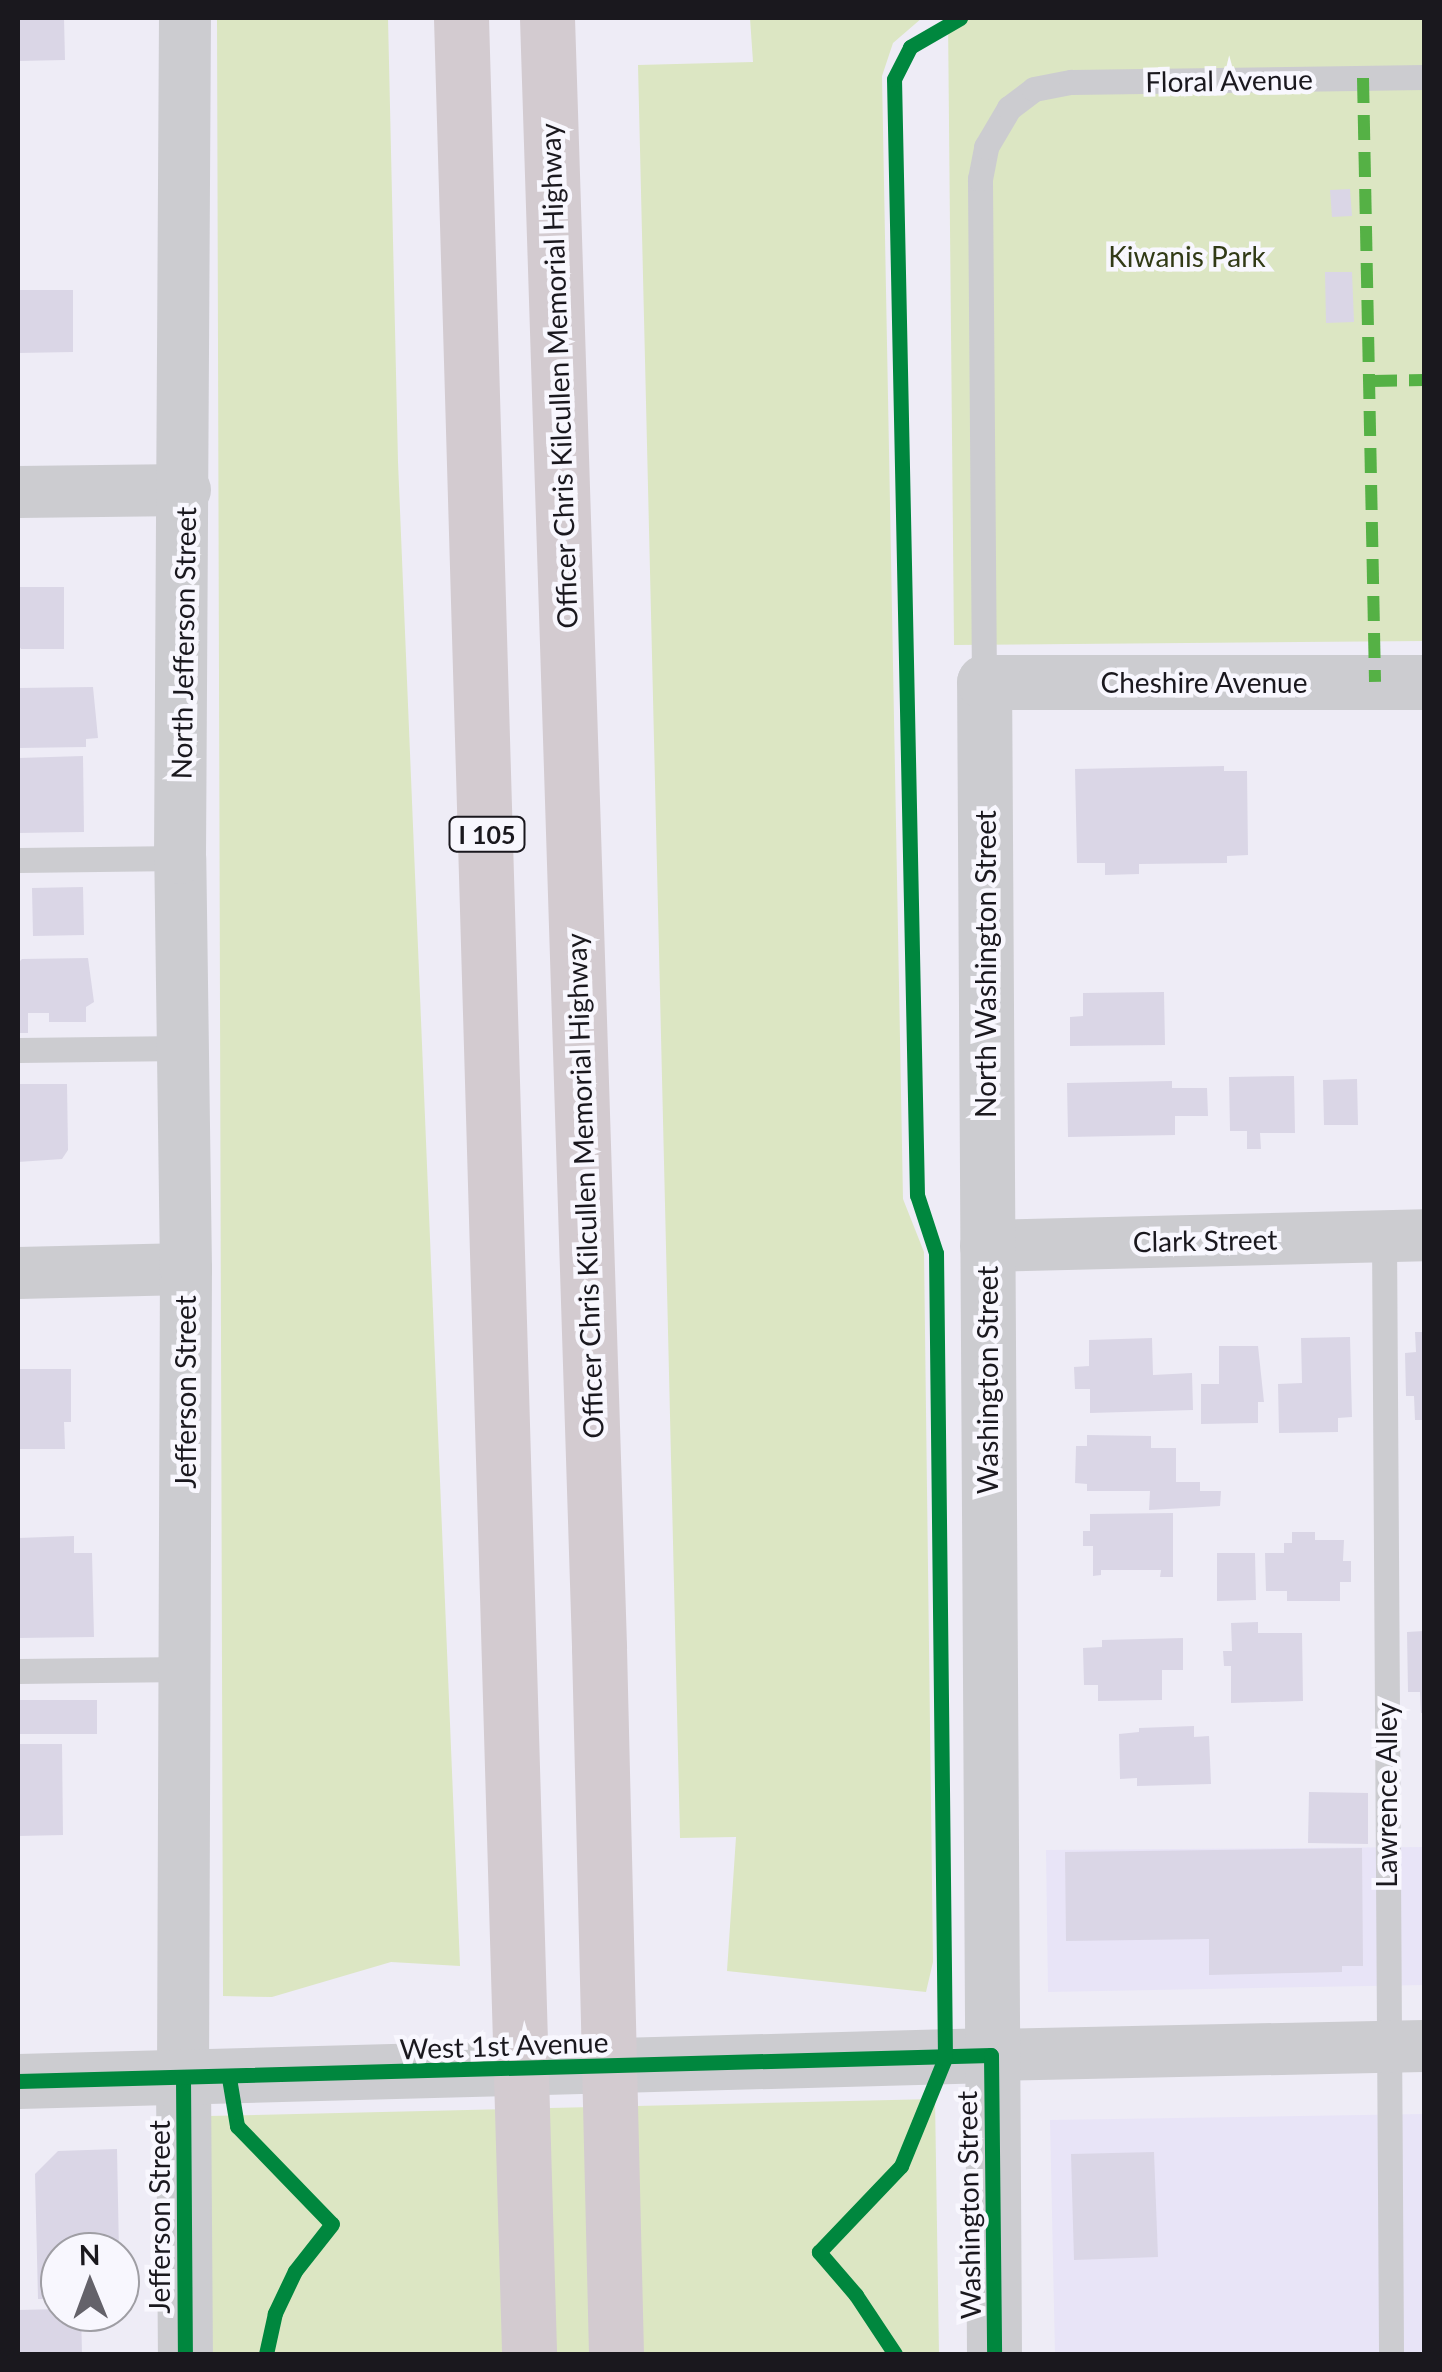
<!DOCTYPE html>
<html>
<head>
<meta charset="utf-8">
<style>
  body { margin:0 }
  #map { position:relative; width:1442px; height:2372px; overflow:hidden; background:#eeecf6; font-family:Lato,sans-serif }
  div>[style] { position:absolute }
  .built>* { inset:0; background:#e8e4f7 }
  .green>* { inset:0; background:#dce6c3 }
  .building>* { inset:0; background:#dad6e6 }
  .service>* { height:25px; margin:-12.5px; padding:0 12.5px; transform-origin:12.5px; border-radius:12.5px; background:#ccccd0 }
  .minor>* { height:52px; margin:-26px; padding:0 26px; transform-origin:26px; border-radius:26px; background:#ccccd0 }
  .tertiary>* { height:55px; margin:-27.5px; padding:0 27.5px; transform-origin:27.5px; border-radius:27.5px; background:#ccccd0 }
  .motorway>* { height:55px; margin:-27.5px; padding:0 27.5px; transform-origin:27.5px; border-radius:27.5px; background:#d3cbd0 }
  .quiet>* { height:12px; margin-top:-6px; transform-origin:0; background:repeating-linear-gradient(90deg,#55b145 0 25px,transparent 0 37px) }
  .cycleway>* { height:15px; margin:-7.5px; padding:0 7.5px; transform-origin:7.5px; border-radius:7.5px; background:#00873e }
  span { translate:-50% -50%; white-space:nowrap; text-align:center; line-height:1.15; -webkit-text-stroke:9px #f8f7fe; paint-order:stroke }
  .shield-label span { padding:2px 8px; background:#f8f7fe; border:2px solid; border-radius:8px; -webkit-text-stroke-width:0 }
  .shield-label { font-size:25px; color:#1a181e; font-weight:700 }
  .street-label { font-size:28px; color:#1a181e }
  .park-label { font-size:28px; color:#313a16 }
  .frame { position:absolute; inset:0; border:20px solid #1a181e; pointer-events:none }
  .north { position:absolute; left:40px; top:2232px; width:100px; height:100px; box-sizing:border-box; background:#f8f7fe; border:2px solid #9f9ea4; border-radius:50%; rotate:359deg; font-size:28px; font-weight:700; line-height:40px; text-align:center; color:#1a181e }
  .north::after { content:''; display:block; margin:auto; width:35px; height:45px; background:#64626a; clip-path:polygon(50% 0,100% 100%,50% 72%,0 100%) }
</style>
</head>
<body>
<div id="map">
  <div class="built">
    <i style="clip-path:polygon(1424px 1847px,1424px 1985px,1048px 1992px,1046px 1850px)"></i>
    <i style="clip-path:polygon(1424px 2114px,1424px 2354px,1055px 2354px,1050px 2120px)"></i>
  </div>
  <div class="green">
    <i style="clip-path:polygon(217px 18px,388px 18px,398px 462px,460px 1966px,391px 1962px,272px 1997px,223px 1996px)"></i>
    <i style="clip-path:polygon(750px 18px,922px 18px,893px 43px,882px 76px,903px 1199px,924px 1252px,933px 1962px,926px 1992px,727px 1971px,736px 1837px,680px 1838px,638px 65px,753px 62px)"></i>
    <i style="clip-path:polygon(948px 18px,1424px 18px,1424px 641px,954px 645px)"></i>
    <i style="clip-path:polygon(935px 2099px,939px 2354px,211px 2354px,209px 2116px)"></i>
  </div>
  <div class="building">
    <i style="clip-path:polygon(18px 18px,64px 18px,65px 60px,18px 61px)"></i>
    <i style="clip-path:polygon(1350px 189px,1352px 216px,1332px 217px,1330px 190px)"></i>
    <i style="clip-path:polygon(1325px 272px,1352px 272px,1354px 322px,1326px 323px)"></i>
    <i style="clip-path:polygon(18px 290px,73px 290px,73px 352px,18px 353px)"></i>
    <i style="clip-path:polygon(18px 587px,64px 587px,64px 649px,21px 649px,18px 644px)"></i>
    <i style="clip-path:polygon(93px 687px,98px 738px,86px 739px,86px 747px,18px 748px,18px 688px)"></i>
    <i style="clip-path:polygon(83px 756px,84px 832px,18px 833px,18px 758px)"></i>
    <i style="clip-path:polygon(1224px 766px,1224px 771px,1247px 771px,1248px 855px,1227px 856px,1227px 863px,1139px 864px,1139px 874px,1105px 875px,1105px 863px,1077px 863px,1075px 769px)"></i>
    <i style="clip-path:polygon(83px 887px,84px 935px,33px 936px,32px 888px)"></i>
    <i style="clip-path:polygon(88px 958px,94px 1002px,86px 1007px,86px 1022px,49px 1022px,49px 1013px,28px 1013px,28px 1033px,18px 1033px,18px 963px,22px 959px)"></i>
    <i style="clip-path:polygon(1164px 992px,1165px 1045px,1070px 1046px,1070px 1017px,1083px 1016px,1083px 993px)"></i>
    <i style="clip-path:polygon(1294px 1076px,1295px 1133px,1260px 1133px,1261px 1149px,1247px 1149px,1247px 1131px,1230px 1131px,1229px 1077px)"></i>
    <i style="clip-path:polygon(1357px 1079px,1358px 1125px,1324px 1125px,1323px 1080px)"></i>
    <i style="clip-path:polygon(1172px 1081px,1172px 1088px,1207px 1088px,1208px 1116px,1175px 1116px,1175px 1135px,1068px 1137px,1067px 1083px)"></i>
    <i style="clip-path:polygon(18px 1084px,67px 1084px,68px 1150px,62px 1159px,18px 1162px)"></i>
    <i style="clip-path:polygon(1415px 1332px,1424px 1332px,1424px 1420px,1415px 1420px,1414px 1396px,1406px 1396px,1405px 1353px,1416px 1352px)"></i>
    <i style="clip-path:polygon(1350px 1337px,1352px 1417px,1338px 1418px,1338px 1432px,1279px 1433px,1278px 1384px,1302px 1383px,1301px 1338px)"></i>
    <i style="clip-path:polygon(1152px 1338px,1153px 1375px,1192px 1373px,1193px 1410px,1090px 1413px,1090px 1389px,1075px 1389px,1074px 1367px,1089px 1366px,1089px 1340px)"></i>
    <i style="clip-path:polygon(1219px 1346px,1258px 1346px,1264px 1402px,1258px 1402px,1258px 1423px,1201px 1424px,1201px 1384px,1219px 1384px)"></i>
    <i style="clip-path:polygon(18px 1369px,71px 1369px,71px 1422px,64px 1422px,65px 1449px,18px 1449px)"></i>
    <i style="clip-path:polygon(1087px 1435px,1151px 1436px,1151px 1448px,1176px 1448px,1176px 1482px,1200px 1482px,1200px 1491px,1221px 1491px,1220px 1506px,1149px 1510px,1150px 1491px,1087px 1491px,1087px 1484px,1075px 1483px,1076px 1446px,1087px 1446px)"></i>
    <i style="clip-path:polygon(1173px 1513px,1173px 1577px,1160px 1577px,1161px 1570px,1101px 1570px,1101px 1575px,1093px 1576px,1093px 1546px,1083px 1546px,1083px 1531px,1090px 1531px,1090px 1514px)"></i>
    <i style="clip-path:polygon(1292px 1532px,1315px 1532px,1315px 1540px,1344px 1540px,1343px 1561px,1351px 1561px,1351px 1582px,1340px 1582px,1340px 1601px,1287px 1601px,1287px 1591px,1266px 1591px,1265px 1553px,1284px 1553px,1284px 1543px,1292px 1543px)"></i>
    <i style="clip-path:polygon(74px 1536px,74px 1553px,92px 1553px,94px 1637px,18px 1638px,18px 1538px)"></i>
    <i style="clip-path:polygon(1217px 1553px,1255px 1553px,1256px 1600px,1217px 1601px)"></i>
    <i style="clip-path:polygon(1258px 1622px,1258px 1633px,1302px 1633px,1303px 1701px,1231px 1703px,1231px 1666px,1224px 1666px,1223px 1651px,1232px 1651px,1231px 1623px)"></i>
    <i style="clip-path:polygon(1424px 1631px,1424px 1713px,1421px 1713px,1420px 1692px,1408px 1692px,1407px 1632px)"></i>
    <i style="clip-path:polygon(1183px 1638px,1183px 1670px,1162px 1670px,1162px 1700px,1098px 1701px,1098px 1685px,1084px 1685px,1083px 1648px,1102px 1647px,1102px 1640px)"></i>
    <i style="clip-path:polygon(18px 1700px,97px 1700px,97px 1734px,18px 1734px)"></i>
    <i style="clip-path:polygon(1194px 1726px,1194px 1737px,1209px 1736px,1211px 1784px,1137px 1786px,1137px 1778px,1120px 1779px,1119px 1734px,1139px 1732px,1139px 1728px)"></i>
    <i style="clip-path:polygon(18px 1744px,62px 1744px,63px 1835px,18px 1836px)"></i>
    <i style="clip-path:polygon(1309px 1792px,1368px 1793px,1368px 1844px,1308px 1843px)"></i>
    <i style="clip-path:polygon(1362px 1848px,1363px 1966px,1342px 1966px,1342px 1972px,1209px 1975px,1209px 1939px,1066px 1941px,1065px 1852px)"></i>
    <i style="clip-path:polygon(117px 2149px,119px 2252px,60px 2252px,60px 2299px,38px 2299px,35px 2174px,58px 2151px)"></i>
    <i style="clip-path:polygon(1154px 2152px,1158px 2257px,1074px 2260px,1071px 2154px)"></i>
    <i style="clip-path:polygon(60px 2309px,81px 2312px,82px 2354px,18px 2354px,18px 2310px)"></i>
  </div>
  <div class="service">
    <i style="left:984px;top:682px;width:503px;rotate:-90.46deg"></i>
    <i style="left:980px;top:179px;width:33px;rotate:-79deg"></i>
    <i style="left:986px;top:147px;width:45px;rotate:-59.5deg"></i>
    <i style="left:1009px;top:108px;width:31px;rotate:-37deg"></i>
    <i style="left:1034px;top:89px;width:38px;rotate:-11deg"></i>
    <i style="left:1071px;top:82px;width:353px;rotate:-0.8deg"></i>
    <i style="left:18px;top:860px;width:162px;rotate:-0.7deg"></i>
    <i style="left:18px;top:1050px;width:165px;rotate:-0.7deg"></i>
    <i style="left:1384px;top:1236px;width:1118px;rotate:89.64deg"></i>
    <i style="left:18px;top:1671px;width:166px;rotate:-0.7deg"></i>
  </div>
  <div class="minor">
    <i style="left:18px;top:492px;width:167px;rotate:-0.7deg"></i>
    <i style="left:986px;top:1246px;width:438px;rotate:-1.4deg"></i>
    <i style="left:18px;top:1273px;width:168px;rotate:-1.4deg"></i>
    <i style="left:991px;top:2055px;width:433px;rotate:-1.2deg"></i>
    <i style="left:183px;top:2078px;width:809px;rotate:-89.79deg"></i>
    <i style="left:186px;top:1269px;width:411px;rotate:-90.8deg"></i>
    <i style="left:180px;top:858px;width:840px;rotate:-89.66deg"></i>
  </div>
  <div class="tertiary">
    <i style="left:183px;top:2078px;width:276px;rotate:89.6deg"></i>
    <i style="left:18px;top:2081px;width:973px;rotate:-1.53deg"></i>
    <i style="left:994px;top:2354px;width:1672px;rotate:-90.34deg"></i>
    <i style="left:984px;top:682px;width:440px"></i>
  </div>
  <div class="motorway">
    <i style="left:461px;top:18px;width:2337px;rotate:88.33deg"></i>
    <i style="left:547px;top:18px;width:1631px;rotate:88.17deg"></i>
    <i style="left:599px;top:1648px;width:706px;rotate:88.62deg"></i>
  </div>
  <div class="quiet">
    <i style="left:1363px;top:78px;width:604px;rotate:88.86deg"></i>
    <i style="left:1372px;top:381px;width:52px;rotate:-1.1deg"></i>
  </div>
  <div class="cycleway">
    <i style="left:183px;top:2078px;width:276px;rotate:89.6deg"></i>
    <i style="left:229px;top:2078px;width:49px;rotate:80.5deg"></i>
    <i style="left:237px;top:2126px;width:136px;rotate:45.9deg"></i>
    <i style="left:332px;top:2224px;width:60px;rotate:128.2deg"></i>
    <i style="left:295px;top:2271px;width:47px;rotate:115.5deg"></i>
    <i style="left:275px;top:2313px;width:42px;rotate:102.4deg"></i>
    <i style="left:18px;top:2081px;width:973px;rotate:-1.53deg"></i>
    <i style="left:991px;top:2055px;width:299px;rotate:89.4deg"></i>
    <i style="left:895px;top:2354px;width:71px;rotate:-123.5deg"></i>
    <i style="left:856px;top:2295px;width:57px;rotate:-130.7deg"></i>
    <i style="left:819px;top:2252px;width:119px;rotate:-46.4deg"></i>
    <i style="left:901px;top:2166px;width:117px;rotate:-67.8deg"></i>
    <i style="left:945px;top:2058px;width:805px;rotate:-90.64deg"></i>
    <i style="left:936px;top:1253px;width:61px;rotate:-108.1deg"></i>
    <i style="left:917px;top:1195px;width:1116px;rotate:-91.18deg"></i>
    <i style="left:894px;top:79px;width:36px;rotate:-63deg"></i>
    <i style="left:910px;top:47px;width:58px;rotate:-30.1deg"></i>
  </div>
  <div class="shield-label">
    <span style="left:487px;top:834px">I 105</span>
  </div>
  <div class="street-label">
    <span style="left:1229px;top:80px;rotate:-1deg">Floral Avenue</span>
    <span style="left:558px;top:376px;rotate:-92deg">Officer Chris Kilcullen Memorial Highway</span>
    <span style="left:183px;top:643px;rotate:-89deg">North Jefferson Street</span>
    <span style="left:1204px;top:682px">Cheshire Avenue</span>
    <span style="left:985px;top:964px;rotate:-90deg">North Washington Street</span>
    <span style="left:584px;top:1186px;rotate:-92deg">Officer Chris Kilcullen Memorial Highway</span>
    <span style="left:1205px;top:1240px;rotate:-1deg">Clark Street</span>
    <span style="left:987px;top:1380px;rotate:-90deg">Washington Street</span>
    <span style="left:185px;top:1392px;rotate:-90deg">Jefferson Street</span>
    <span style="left:1386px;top:1795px;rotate:-90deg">Lawrence Alley</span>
    <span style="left:504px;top:2045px;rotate:-2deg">West 1st Avenue</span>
    <span style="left:968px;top:2205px;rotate:-91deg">Washington Street</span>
    <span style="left:159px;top:2217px;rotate:-90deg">Jefferson Street</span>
  </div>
  <div class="park-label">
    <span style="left:1187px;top:256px">Kiwanis Park</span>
  </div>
  <div class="frame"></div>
  <div class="north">N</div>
</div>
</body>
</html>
